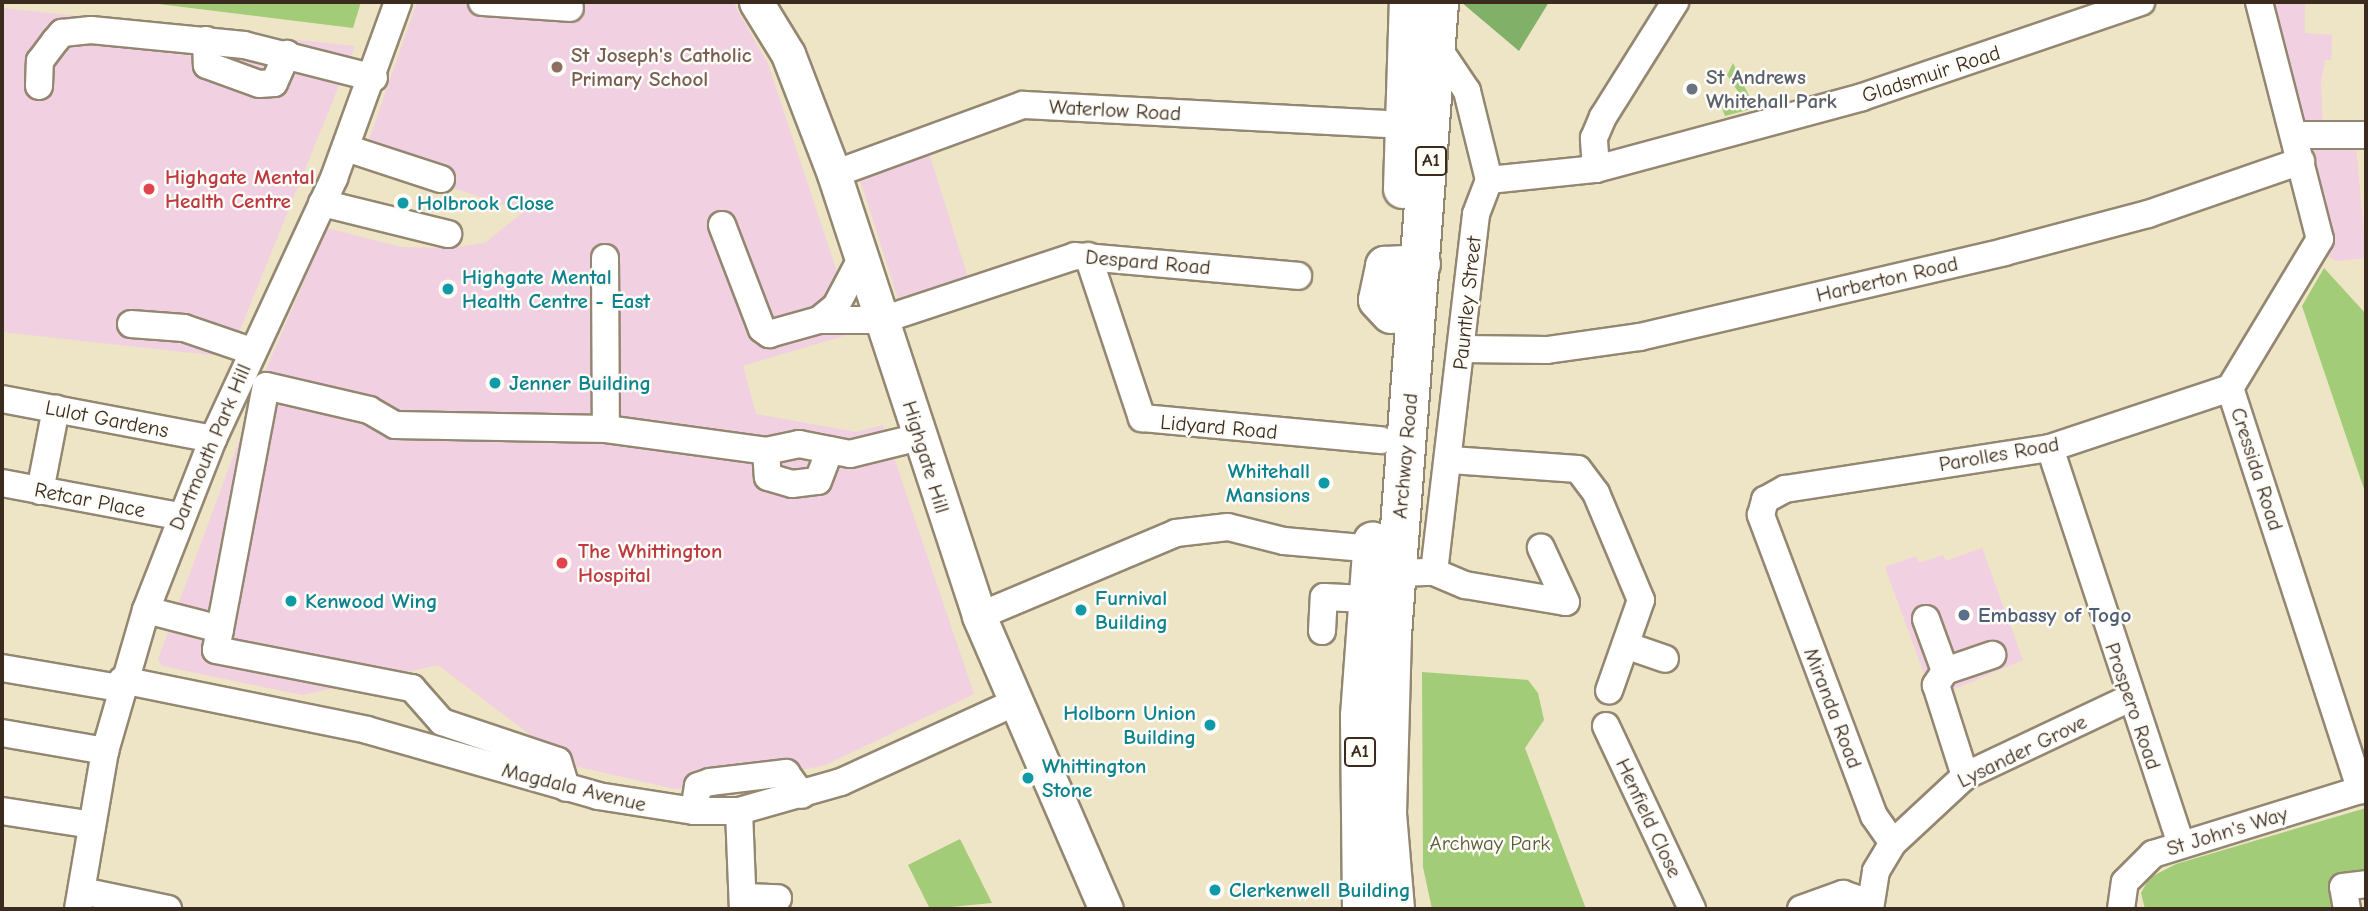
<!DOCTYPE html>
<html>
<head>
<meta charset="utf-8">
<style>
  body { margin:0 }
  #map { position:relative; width:2368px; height:911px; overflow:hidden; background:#eee4c6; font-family:"Comic Neue",sans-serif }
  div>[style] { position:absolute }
  .built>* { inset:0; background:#f1d0e2 }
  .green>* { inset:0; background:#a2cc78 }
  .forest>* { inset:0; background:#81b068 }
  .roads { filter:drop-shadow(2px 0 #948772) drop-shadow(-2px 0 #948772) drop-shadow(0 2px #948772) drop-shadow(0 -2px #948772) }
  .minor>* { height:26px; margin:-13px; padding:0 13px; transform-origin:13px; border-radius:13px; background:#fff }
  .major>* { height:33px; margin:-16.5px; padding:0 16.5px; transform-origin:16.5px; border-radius:16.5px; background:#fff }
  .highway>* { height:38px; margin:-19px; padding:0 19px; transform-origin:19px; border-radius:19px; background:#fff }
  .dots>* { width:19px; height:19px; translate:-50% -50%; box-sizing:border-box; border:4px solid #fdfcf7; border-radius:50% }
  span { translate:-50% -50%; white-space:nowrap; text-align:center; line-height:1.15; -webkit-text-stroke:5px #fdfcf7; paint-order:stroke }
  .shield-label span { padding:2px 5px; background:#fdfcf7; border:2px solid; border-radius:5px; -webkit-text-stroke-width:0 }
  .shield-label { font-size:19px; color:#3b2a1e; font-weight:700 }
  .education-label { font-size:21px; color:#785e54; font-weight:700 }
  .left { translate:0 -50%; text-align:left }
  .street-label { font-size:21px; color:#3b2a1e }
  .worship-label { font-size:21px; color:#5b616d; font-weight:700 }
  .health-label { font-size:21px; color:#be3a42; font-weight:700 }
  .culture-label { font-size:21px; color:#0d838f; font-weight:700 }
  .right { translate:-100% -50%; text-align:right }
  .service-label { font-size:21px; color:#4e5e75; font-weight:700 }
  .park-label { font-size:21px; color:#5a5b39 }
  .frame { position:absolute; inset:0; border:4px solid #3b2a1e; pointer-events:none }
</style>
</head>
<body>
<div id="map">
  <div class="built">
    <i style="clip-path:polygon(417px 2px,733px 2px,768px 64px,857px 332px,743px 366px,756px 414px,856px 432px,883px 425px,974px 694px,823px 766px,675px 789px,570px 765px,438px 665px,302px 695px,162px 666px,158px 659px,263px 376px,327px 228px,401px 247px,451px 248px,485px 243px,523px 212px,363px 157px)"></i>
    <i style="clip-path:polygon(2259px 2px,2305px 2px,2305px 33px,2332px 35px,2331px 60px,2325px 60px,2321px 81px,2323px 133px,2355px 134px,2366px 258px,2336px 261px,2318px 250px)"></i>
    <i style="clip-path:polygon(2px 8px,355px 46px,229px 357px,2px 332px)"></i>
    <i style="clip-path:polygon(929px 153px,969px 281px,900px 305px,858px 173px)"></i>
    <i style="clip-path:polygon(1982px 548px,2023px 660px,1933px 698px,1885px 567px,1916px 556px,1919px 563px,1943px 555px,1946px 561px)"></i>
  </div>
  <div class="green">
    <i style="clip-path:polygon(142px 2px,361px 2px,353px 28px)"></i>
    <i style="clip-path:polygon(1733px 63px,1755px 108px,1725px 116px,1721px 105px,1739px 93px,1727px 75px)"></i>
    <i style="clip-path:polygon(2324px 268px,2366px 314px,2366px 495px,2302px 306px)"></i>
    <i style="clip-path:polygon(1422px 672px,1528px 680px,1538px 693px,1544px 720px,1525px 748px,1586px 909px,1432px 909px,1423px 867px)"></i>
    <i style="clip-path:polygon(2366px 808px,2366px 880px,2343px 909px,2145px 909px,2141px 893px,2149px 878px,2176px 864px)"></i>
    <i style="clip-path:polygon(960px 839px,992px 903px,930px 909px,908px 865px)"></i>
  </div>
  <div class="forest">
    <i style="clip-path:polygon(1461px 2px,1549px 2px,1519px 51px)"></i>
  </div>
  <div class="roads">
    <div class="minor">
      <i style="left:482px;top:2px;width:88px;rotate:3.9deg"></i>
      <i style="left:2259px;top:2px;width:245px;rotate:75.6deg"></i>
      <i style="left:2320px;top:239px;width:174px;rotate:121.1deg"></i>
      <i style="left:2230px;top:388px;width:423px;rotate:72deg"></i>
      <i style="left:206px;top:40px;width:25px;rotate:88deg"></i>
      <i style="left:207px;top:65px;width:55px;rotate:20.1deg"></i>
      <i style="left:259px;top:84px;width:15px;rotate:-4deg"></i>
      <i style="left:274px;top:83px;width:32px;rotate:-66deg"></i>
      <i style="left:39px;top:86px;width:25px;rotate:-88deg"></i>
      <i style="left:40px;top:61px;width:25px;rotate:-53deg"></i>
      <i style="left:55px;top:41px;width:11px;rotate:-49deg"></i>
      <i style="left:62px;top:33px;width:29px;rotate:-6deg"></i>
      <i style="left:91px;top:30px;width:154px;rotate:5.6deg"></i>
      <i style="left:244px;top:45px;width:134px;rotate:14.2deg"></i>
      <i style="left:2295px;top:135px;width:71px"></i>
      <i style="left:346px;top:148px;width:100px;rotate:18.1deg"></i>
      <i style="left:1596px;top:169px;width:276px;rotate:-15.1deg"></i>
      <i style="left:1862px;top:97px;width:295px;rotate:-18.8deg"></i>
      <i style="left:834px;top:174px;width:201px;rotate:-20.1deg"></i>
      <i style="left:1023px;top:105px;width:384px;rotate:3deg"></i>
      <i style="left:1489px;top:180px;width:108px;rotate:-5.9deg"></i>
      <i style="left:1596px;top:169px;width:31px;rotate:-94deg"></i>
      <i style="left:1594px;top:138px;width:23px;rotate:-67deg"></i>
      <i style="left:1603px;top:117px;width:136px;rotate:-57.9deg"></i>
      <i style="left:322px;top:203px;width:130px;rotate:13.8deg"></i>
      <i style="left:722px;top:225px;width:111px;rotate:69deg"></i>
      <i style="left:762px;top:329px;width:9px;rotate:36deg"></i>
      <i style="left:769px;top:334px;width:52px;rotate:-15.6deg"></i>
      <i style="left:819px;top:320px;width:63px"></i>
      <i style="left:882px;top:320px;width:203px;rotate:-18.3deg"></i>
      <i style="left:1075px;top:256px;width:224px;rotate:5.1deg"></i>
      <i style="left:1088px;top:256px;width:171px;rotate:71.6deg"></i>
      <i style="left:1142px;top:418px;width:240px;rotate:5.3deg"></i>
      <i style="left:605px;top:258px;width:171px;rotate:89.7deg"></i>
      <i style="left:819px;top:320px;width:22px;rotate:-39deg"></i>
      <i style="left:836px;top:306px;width:55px;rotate:-62deg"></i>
      <i style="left:131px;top:324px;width:53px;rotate:4.3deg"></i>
      <i style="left:184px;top:328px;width:71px;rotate:18.9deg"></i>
      <i style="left:1463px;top:349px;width:84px;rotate:0.7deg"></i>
      <i style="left:1547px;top:350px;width:94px;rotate:-8deg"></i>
      <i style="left:1640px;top:337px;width:374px;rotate:-13.1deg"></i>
      <i style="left:2004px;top:252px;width:149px;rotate:-14.8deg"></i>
      <i style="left:2148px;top:214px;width:162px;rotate:-19.1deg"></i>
      <i style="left:2px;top:399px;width:215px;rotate:10.7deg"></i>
      <i style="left:2050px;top:448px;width:416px;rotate:71.7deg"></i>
      <i style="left:766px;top:451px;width:26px;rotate:86deg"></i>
      <i style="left:768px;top:477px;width:25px;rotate:16deg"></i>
      <i style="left:792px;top:484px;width:26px;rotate:-7deg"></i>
      <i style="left:818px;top:481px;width:33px;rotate:-69deg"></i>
      <i style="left:1451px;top:460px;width:127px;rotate:4.1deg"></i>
      <i style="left:1578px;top:469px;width:30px;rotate:53deg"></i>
      <i style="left:1596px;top:493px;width:116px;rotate:67.2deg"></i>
      <i style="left:1641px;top:600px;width:96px;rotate:109.4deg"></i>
      <i style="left:2px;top:483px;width:180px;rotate:10.6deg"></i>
      <i style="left:40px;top:491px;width:84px;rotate:-79deg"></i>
      <i style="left:1434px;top:572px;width:360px;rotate:-83.3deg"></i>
      <i style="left:1476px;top:214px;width:36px;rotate:-69deg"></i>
      <i style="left:1489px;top:180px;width:92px;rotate:-103.9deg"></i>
      <i style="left:1467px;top:91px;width:52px;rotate:-124deg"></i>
      <i style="left:1396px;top:573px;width:38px;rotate:-2deg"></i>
      <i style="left:1434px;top:572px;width:34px;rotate:23deg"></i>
      <i style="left:1465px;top:585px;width:102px;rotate:9.6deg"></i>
      <i style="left:1566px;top:602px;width:60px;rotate:-114.8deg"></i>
      <i style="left:146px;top:610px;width:76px;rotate:14.4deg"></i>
      <i style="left:220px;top:629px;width:21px;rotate:101deg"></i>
      <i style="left:216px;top:650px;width:200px;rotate:11deg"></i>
      <i style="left:412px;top:688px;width:45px;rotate:48.6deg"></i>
      <i style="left:442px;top:722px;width:122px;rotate:18.6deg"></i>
      <i style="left:558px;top:761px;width:28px;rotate:73deg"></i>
      <i style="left:979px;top:616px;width:214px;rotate:-22.8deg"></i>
      <i style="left:1176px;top:533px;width:52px;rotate:-6.6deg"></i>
      <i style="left:1228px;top:527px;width:58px;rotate:14deg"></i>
      <i style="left:1284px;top:541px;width:89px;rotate:5.1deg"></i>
      <i style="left:1926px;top:619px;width:55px;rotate:69.9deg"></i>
      <i style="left:1945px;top:671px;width:17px;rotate:123deg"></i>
      <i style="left:1936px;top:685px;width:96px;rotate:72.3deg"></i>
      <i style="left:220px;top:629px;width:247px;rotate:-79.3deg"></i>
      <i style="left:266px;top:386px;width:106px;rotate:13.1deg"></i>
      <i style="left:369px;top:410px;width:30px;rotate:30deg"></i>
      <i style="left:395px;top:425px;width:211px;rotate:1.1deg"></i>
      <i style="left:606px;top:429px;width:162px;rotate:7.8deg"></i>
      <i style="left:766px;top:451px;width:34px;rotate:-12deg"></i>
      <i style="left:799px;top:444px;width:52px;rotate:11.1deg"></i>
      <i style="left:850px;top:454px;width:72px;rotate:-13.7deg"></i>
      <i style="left:1322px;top:631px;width:34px;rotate:-87deg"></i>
      <i style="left:1324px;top:597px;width:43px;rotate:2.7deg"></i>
      <i style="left:1628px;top:646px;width:39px;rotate:19deg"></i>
      <i style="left:2px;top:668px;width:119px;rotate:9.7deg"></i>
      <i style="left:1945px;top:671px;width:50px;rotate:-18.8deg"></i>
      <i style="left:122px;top:680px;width:250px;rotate:11.5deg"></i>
      <i style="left:367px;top:730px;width:240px;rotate:15.9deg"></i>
      <i style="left:598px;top:796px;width:97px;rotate:8.9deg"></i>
      <i style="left:694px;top:811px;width:45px"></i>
      <i style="left:739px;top:811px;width:106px;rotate:-15.9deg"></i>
      <i style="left:841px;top:782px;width:192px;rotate:-24.6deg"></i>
      <i style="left:1606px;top:726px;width:202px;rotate:64.8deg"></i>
      <i style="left:2px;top:733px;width:105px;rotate:9.9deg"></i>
      <i style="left:2px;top:811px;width:91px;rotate:8.8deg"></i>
      <i style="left:694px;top:811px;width:25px;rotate:-81deg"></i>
      <i style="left:698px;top:786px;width:13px;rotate:-18deg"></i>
      <i style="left:710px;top:782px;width:77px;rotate:-6.8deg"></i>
      <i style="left:786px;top:773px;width:27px;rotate:54deg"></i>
      <i style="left:739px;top:811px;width:98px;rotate:87.7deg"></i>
      <i style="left:1893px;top:843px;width:98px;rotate:-42.9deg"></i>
      <i style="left:1965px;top:776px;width:180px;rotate:-25.3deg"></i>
      <i style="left:82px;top:891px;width:88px;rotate:11.8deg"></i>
      <i style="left:744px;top:897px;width:34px;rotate:2deg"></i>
      <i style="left:78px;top:909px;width:160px;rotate:-80.3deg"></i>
      <i style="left:105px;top:751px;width:147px;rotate:-73.8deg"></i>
      <i style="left:146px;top:610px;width:184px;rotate:-68.6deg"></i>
      <i style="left:213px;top:439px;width:288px;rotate:-65.1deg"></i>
      <i style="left:334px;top:178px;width:187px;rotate:-70deg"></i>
      <i style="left:1801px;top:909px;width:45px;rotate:-19.7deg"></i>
      <i style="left:1843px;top:894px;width:28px;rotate:19deg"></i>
      <i style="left:1870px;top:909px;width:38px;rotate:-81deg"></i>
      <i style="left:1876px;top:871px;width:33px;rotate:-59deg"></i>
      <i style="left:1893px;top:843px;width:33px;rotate:-125deg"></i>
      <i style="left:1874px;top:816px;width:322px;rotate:-110.6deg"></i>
      <i style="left:1761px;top:515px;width:16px;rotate:-75deg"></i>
      <i style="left:1765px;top:500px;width:23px;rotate:-29deg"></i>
      <i style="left:1785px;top:489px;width:268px;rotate:-8.8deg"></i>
      <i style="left:2050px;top:448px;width:190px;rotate:-18.4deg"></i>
      <i style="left:2121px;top:909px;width:27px;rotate:-82deg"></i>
      <i style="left:2125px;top:882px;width:40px;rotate:-45deg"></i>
      <i style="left:2153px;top:854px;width:223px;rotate:-17.2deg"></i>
      <i style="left:2347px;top:909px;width:22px;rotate:-100deg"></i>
      <i style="left:2343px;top:887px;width:23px;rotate:-7deg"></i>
    </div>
    <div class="major">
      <i style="left:756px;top:2px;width:61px;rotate:58.4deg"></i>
      <i style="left:788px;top:54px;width:129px;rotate:69deg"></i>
      <i style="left:834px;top:174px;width:465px;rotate:71.8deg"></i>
      <i style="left:979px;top:616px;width:319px;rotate:66.6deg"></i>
    </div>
    <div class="highway">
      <i style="left:1403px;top:189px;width:187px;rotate:-88.2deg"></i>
      <i style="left:1391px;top:314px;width:19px;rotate:-133deg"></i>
      <i style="left:1378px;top:300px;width:35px;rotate:-78deg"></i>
      <i style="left:1385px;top:266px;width:36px;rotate:-3deg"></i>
      <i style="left:1362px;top:909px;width:193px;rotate:-90.6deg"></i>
      <i style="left:1360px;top:716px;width:175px;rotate:-85.8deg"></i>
      <i style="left:1395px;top:909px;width:96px;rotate:-94.8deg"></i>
      <i style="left:1387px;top:813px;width:178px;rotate:-88.4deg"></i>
      <i style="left:1392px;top:635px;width:635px;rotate:-85.75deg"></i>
    </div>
  </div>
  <div class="dots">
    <i style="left:557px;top:67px;background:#8d6e63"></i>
    <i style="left:1692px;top:89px;background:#6b7280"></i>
    <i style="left:149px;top:189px;background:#e0444e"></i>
    <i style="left:403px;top:203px;background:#0f9aa8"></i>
    <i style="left:448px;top:289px;background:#0f9aa8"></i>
    <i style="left:495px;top:383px;background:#0f9aa8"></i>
    <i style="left:1324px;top:483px;background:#0f9aa8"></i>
    <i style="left:562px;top:563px;background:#e0444e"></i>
    <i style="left:291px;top:601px;background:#0f9aa8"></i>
    <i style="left:1081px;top:610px;background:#0f9aa8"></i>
    <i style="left:1964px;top:615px;background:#5c6f8a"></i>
    <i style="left:1210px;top:725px;background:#0f9aa8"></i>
    <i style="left:1028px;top:778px;background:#0f9aa8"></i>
    <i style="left:1215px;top:890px;background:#0f9aa8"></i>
  </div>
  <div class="shield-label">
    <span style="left:1431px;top:161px">A1</span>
    <span style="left:1360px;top:752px">A1</span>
  </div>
  <div class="education-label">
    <span class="left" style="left:571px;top:67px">St Joseph's Catholic<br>Primary School</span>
  </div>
  <div class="street-label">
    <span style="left:1931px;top:74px;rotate:-18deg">Gladsmuir Road</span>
    <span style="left:1115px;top:110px;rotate:3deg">Waterlow Road</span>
    <span style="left:1148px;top:262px;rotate:5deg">Despard Road</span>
    <span style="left:1887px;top:279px;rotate:-13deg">Harberton Road</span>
    <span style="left:1467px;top:303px;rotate:-84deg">Pauntley Street</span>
    <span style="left:107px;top:419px;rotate:11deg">Lulot Gardens</span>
    <span style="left:1219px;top:427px;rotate:5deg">Lidyard Road</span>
    <span style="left:210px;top:447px;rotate:-67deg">Dartmouth Park Hill</span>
    <span style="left:1999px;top:454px;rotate:-10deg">Parolles Road</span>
    <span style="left:1405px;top:456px;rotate:-85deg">Archway Road</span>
    <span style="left:926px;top:457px;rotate:73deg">Highgate Hill</span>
    <span style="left:2257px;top:469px;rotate:72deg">Cressida Road</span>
    <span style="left:90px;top:500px;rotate:11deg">Retcar Place</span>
    <span style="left:2133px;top:706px;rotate:71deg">Prospero Road</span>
    <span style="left:1833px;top:708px;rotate:69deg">Miranda Road</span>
    <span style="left:2022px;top:751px;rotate:-26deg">Lysander Grove</span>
    <span style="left:574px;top:787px;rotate:14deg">Magdala Avenue</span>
    <span style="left:1649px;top:818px;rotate:65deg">Henfield Close</span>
    <span style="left:2227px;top:831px;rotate:-17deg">St John's Way</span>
  </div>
  <div class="worship-label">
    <span class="left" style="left:1706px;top:89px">St Andrews<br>Whitehall Park</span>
  </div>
  <div class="health-label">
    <span class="left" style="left:165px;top:189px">Highgate Mental<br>Health Centre</span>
    <span class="left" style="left:578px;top:563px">The Whittington<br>Hospital</span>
  </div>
  <div class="culture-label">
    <span class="left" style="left:417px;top:203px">Holbrook Close</span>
    <span class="left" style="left:462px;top:289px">Highgate Mental<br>Health Centre - East</span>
    <span class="left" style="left:509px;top:383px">Jenner Building</span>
    <span class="right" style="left:1310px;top:483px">Whitehall<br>Mansions</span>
    <span class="left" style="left:1095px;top:610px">Furnival<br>Building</span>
    <span class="left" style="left:305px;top:601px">Kenwood Wing</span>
    <span class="right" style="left:1196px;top:725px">Holborn Union<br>Building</span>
    <span class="left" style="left:1042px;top:778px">Whittington<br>Stone</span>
    <span class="left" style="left:1229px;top:890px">Clerkenwell Building</span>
  </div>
  <div class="service-label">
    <span class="left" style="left:1978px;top:615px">Embassy of Togo</span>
  </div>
  <div class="park-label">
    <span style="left:1490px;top:843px">Archway Park</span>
  </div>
  <div class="frame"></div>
</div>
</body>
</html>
